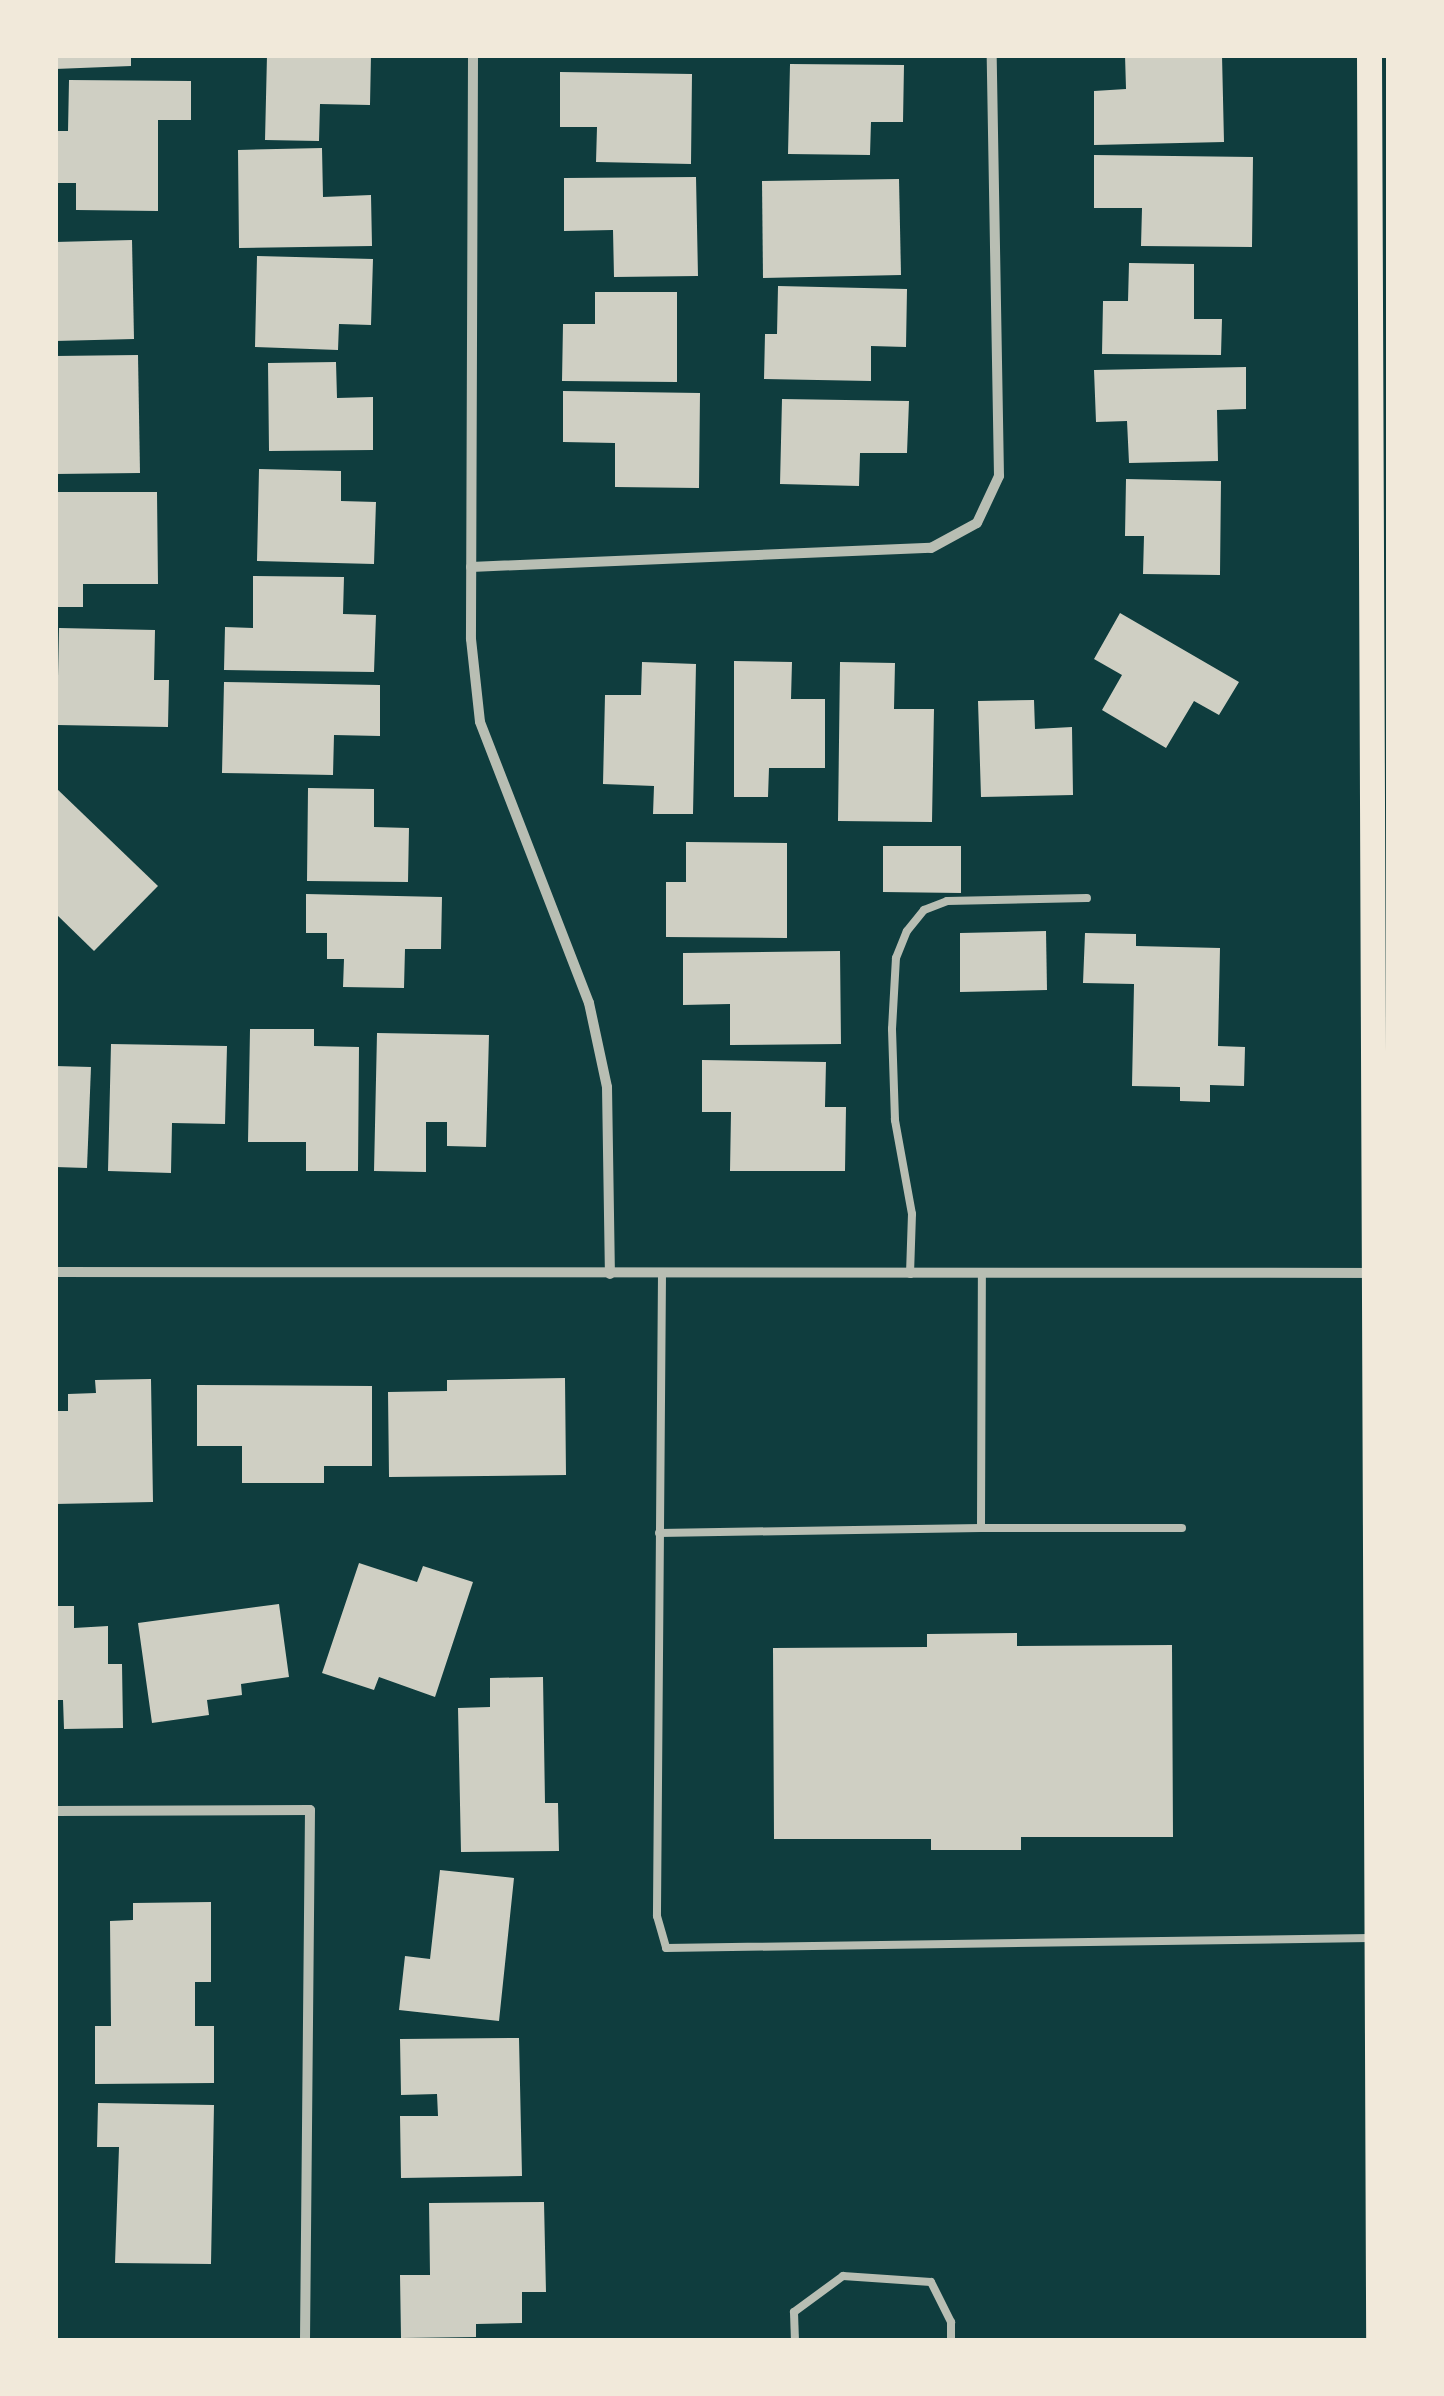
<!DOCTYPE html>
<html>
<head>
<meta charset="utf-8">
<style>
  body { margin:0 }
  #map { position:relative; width:1444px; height:2396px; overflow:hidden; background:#0f3d3e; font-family:Overpass,sans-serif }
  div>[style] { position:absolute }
  .building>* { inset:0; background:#cfcfc3 }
  .service>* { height:8px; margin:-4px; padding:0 4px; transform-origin:4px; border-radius:4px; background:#b8beb3 }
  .minor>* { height:10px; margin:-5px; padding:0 5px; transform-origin:5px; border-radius:5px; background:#b8beb3 }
  .primary>* { height:25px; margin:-12.5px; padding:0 12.5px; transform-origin:12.5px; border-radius:12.5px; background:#f1e9da }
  span { translate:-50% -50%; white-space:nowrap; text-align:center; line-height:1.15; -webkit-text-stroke:10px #f1e9da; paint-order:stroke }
  .frame { position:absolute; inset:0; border:58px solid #f1e9da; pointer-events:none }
</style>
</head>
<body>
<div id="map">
  <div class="building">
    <i style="clip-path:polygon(55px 55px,131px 55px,131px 66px,55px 69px)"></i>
    <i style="clip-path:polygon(267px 55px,371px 55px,370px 105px,320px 104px,319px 141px,265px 140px)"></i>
    <i style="clip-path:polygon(1125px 55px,1222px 55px,1224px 142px,1094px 145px,1094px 91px,1126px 89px)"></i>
    <i style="clip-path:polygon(790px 64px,904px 65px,903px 122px,871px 122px,870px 155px,788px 154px)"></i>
    <i style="clip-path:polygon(560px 72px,692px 74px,691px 164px,596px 162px,597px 127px,560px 127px)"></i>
    <i style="clip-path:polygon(69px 80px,191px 81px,191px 120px,158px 120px,158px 211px,76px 210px,76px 183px,55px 183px,55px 131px,68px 131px)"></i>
    <i style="clip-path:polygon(322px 148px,323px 197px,371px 195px,372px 246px,239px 248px,238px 150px)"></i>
    <i style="clip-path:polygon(1094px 155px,1253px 157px,1252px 247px,1141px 246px,1142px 208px,1094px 208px)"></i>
    <i style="clip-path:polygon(696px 177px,698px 276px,614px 277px,613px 230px,564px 231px,564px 178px)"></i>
    <i style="clip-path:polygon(899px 179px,901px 275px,763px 278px,762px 181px)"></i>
    <i style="clip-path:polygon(132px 240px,134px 339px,55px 341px,55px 242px)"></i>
    <i style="clip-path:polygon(257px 256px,373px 259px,371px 325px,339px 324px,338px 350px,255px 347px)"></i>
    <i style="clip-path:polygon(1129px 263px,1194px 264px,1194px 319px,1222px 319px,1221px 355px,1102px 354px,1103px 301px,1128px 301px)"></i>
    <i style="clip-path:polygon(778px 286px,907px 289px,906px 347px,871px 346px,871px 381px,764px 379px,765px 334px,777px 334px)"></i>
    <i style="clip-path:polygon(595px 292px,677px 292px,677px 382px,562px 381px,563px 324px,595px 324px)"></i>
    <i style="clip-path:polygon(138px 355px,140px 473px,55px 474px,55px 356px)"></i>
    <i style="clip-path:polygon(336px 362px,337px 398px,373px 397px,373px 450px,269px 451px,268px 363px)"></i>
    <i style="clip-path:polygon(1246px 367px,1246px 409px,1217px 410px,1218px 461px,1129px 463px,1127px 421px,1096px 422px,1094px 370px)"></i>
    <i style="clip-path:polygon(563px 391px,700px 393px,699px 488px,615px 487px,615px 443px,563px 442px)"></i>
    <i style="clip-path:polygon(782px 399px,909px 401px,907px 453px,860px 453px,859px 486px,780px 484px)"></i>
    <i style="clip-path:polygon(259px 469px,341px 471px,341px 501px,376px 502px,374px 564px,257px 561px)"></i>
    <i style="clip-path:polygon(1126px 479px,1221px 481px,1220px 575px,1143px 574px,1144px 536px,1125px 536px)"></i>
    <i style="clip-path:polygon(55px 492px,157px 492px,158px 584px,83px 584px,83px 607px,55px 607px)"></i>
    <i style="clip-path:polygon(253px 576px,344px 577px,343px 614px,376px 615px,374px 672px,224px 670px,225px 627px,253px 628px)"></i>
    <i style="clip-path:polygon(1120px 613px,1239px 682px,1219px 715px,1194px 701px,1166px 748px,1102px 710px,1122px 675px,1094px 659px)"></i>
    <i style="clip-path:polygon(59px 628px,155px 630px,154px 680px,169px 680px,168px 727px,57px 725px)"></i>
    <i style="clip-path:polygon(734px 661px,792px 662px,791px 699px,825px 699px,825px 768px,769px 768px,768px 797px,734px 797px)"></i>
    <i style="clip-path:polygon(642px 662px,696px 664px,693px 814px,653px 814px,654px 786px,603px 784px,605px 695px,641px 695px)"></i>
    <i style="clip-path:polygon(840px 662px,895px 663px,894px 709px,934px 709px,932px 822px,838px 821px)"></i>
    <i style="clip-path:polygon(224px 682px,380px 685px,380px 736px,334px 735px,333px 775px,222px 773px)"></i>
    <i style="clip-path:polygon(1034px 700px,1035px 729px,1072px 727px,1073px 795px,981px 797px,978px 701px)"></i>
    <i style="clip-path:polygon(55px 787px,158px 886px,94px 951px,55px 913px)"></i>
    <i style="clip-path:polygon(308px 788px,374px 789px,374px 827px,409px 828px,408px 882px,307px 881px)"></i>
    <i style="clip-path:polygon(686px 842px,787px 843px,787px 938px,666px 937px,666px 882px,686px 882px)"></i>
    <i style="clip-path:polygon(883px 846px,961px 846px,961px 893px,883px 892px)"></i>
    <i style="clip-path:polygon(306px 894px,442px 897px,441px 949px,405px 949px,404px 988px,343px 987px,344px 959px,327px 959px,327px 933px,306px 933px)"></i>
    <i style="clip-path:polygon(1046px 931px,1047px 990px,960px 992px,960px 933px)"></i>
    <i style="clip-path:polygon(1085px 933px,1136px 934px,1136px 946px,1220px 948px,1218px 1046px,1245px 1047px,1244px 1086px,1210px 1085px,1210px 1102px,1180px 1101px,1180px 1087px,1132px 1086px,1134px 984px,1083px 983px)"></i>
    <i style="clip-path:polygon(840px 951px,841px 1044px,730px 1045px,730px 1004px,683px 1005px,683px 953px)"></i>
    <i style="clip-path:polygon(250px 1029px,314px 1029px,314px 1046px,359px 1047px,358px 1171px,306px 1171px,306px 1142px,248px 1142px)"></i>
    <i style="clip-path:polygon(377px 1033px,489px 1035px,486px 1147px,447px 1146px,447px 1122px,426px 1122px,426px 1172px,374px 1171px)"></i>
    <i style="clip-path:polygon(111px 1044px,227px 1046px,225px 1124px,172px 1123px,171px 1173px,108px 1171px)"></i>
    <i style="clip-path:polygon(702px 1060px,826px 1062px,825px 1107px,846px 1107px,845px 1171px,730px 1171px,731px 1112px,702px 1112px)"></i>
    <i style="clip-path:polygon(55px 1066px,91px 1067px,87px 1168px,55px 1167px)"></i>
    <i style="clip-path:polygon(565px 1378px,566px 1475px,389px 1477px,388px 1392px,447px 1391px,447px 1380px)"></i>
    <i style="clip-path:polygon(151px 1379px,153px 1502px,55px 1504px,55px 1411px,68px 1411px,68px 1394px,96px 1393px,95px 1380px)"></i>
    <i style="clip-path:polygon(197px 1385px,372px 1386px,372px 1466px,324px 1466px,324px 1483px,242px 1483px,242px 1446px,197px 1446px)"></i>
    <i style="clip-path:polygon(359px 1563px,417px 1582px,423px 1566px,473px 1582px,435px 1697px,379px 1677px,374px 1690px,322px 1673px)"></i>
    <i style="clip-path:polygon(279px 1604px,289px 1677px,241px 1684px,242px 1695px,207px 1700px,209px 1715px,152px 1723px,138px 1623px)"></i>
    <i style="clip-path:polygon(55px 1606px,74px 1606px,74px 1628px,108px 1626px,108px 1664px,122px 1664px,123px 1728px,64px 1729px,63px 1700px,55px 1700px)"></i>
    <i style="clip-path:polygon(1017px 1633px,1017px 1646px,1172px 1645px,1173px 1837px,1021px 1837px,1021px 1850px,931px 1850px,931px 1839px,774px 1839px,773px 1648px,927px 1647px,927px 1634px)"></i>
    <i style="clip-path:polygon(543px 1677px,545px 1803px,558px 1803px,559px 1851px,461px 1852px,458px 1708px,490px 1707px,490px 1678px)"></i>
    <i style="clip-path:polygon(440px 1870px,514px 1878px,499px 2021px,399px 2010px,405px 1956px,430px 1959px)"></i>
    <i style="clip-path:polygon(211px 1902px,211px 1982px,195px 1982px,195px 2026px,214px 2026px,214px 2083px,95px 2084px,95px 2026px,111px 2026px,110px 1921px,133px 1920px,133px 1903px)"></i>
    <i style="clip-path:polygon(519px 2038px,522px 2176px,401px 2178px,400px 2116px,438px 2116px,437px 2094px,401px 2095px,400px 2039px)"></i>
    <i style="clip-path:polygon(98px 2103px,214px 2105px,211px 2264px,115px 2263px,119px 2147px,97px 2147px)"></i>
    <i style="clip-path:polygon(544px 2202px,546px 2292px,522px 2292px,522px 2323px,476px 2324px,476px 2337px,401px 2338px,400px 2275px,430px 2275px,429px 2203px)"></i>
  </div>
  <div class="service">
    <i style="left:662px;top:1274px;width:642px;rotate:90.45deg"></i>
    <i style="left:657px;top:1916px;width:33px;rotate:74deg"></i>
    <i style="left:666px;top:1948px;width:704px;rotate:-0.81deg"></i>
    <i style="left:910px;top:1274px;width:60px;rotate:-88.1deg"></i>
    <i style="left:912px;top:1214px;width:96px;rotate:-100.3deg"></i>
    <i style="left:895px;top:1120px;width:91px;rotate:-91.9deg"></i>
    <i style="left:892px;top:1029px;width:71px;rotate:-86.8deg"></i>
    <i style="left:896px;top:958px;width:29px;rotate:-68deg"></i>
    <i style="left:907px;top:931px;width:27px;rotate:-51deg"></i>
    <i style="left:924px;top:910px;width:25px;rotate:-21deg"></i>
    <i style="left:947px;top:901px;width:140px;rotate:-1.2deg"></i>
    <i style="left:981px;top:1528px;width:201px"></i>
    <i style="left:659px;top:1533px;width:322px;rotate:-0.9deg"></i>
    <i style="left:981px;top:1528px;width:256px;rotate:-89.8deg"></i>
    <i style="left:795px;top:2341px;width:29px;rotate:-92deg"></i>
    <i style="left:794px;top:2312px;width:61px;rotate:-36.3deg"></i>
    <i style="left:843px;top:2276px;width:88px;rotate:3.9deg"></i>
    <i style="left:931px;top:2282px;width:45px;rotate:63.4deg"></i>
    <i style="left:951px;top:2322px;width:19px;rotate:90deg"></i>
  </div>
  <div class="minor">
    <i style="left:473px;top:55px;width:584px;rotate:90.2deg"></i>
    <i style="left:471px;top:639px;width:83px;rotate:83.8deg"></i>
    <i style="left:480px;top:722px;width:301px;rotate:68.8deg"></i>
    <i style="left:589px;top:1003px;width:86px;rotate:77.9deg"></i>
    <i style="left:607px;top:1087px;width:187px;rotate:89.1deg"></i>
    <i style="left:471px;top:567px;width:460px;rotate:-2.4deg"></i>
    <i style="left:931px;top:548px;width:52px;rotate:-28.5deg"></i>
    <i style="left:977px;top:523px;width:52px;rotate:-64.9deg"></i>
    <i style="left:999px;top:476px;width:421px;rotate:-91deg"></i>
    <i style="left:55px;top:1272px;width:1334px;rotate:0.04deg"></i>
    <i style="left:55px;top:1811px;width:255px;rotate:-0.2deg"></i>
    <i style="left:310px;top:1810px;width:531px;rotate:90.54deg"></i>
  </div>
  <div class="primary">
    <i style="left:1369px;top:55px;width:2286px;rotate:89.77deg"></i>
  </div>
  <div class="frame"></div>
</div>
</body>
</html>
